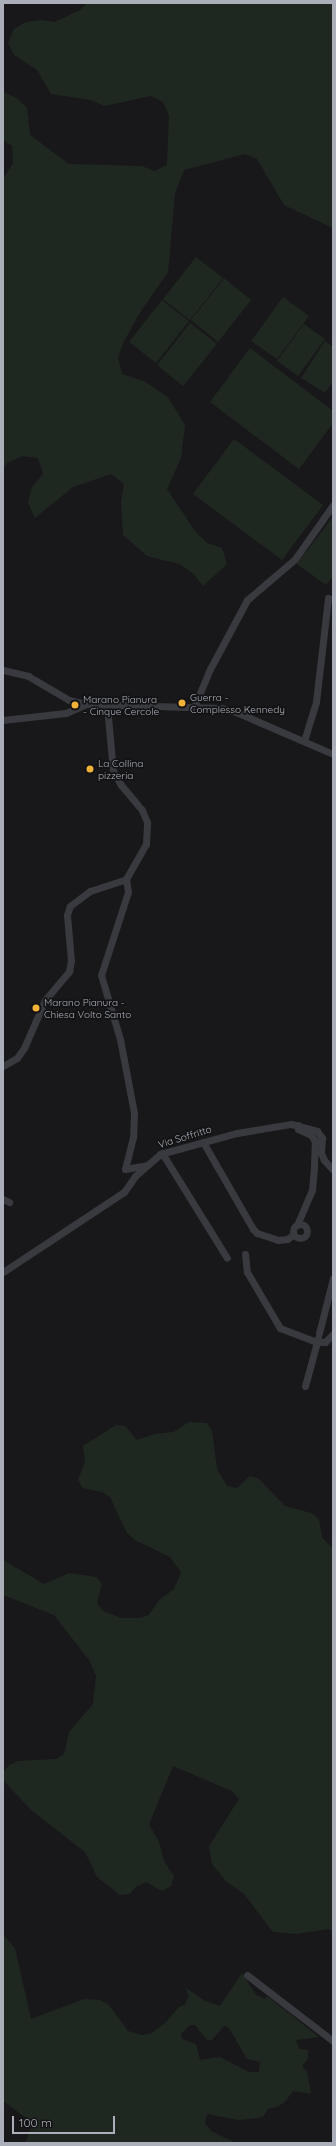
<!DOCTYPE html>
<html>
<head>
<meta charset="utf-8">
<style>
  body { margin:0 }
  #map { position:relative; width:336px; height:2146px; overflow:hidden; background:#18181a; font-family:Quicksand,sans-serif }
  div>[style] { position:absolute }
  .green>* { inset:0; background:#1f2820 }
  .minor>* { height:7px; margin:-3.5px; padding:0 3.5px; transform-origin:3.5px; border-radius:3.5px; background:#393a3f }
  .minor>.ring { margin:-3.5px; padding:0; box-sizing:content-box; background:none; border:7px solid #393a3f; border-radius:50% }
  .dots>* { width:11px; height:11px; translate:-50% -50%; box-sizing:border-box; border:2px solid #131315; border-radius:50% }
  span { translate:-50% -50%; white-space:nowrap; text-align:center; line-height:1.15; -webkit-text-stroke:3.5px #131315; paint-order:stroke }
  .poi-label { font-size:10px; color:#aaafb9 }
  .left { translate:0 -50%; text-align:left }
  .street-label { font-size:10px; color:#aaafb9 }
  .frame { position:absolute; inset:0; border:4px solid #aaafb9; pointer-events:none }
  .scale { position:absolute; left:12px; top:2116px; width:103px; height:18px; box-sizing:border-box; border:2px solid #aaafb9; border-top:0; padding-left:5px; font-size:12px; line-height:14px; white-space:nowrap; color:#aaafb9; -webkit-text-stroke:3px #131315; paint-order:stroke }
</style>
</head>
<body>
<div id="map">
  <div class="green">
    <i style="clip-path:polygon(87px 3px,333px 3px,333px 228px,284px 205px,257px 159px,245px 154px,184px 170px,175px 193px,168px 272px,139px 314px,123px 343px,118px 358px,122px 374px,144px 381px,168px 397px,185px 425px,181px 458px,167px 489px,195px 531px,207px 543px,222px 548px,227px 564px,203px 586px,193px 573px,179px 564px,147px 556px,123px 535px,121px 502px,124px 484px,111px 474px,73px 487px,35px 518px,28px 503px,32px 487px,43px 474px,38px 458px,22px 456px,7px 463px,3px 469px,3px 179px,13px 163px,12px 146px,3px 140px,3px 92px,17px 98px,27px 108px,30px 135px,69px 164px,142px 166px,154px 171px,167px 165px,169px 115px,163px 102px,151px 96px,104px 106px,91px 100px,51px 94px,37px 70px,14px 55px,8px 43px,14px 29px,26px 22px,41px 20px,55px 22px,80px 10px)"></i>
    <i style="clip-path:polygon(196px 257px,223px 278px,190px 320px,163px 299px)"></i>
    <i style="clip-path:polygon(224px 278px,251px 300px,218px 342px,191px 320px)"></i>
    <i style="clip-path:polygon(283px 297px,309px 316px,277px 359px,251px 341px)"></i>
    <i style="clip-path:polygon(162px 300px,189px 321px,156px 363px,129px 342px)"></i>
    <i style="clip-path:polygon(190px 323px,217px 344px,183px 386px,157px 365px)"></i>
    <i style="clip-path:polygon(304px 324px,325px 339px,298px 376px,277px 361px)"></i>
    <i style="clip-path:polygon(325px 341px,333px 347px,333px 381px,325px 393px,301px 378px)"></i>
    <i style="clip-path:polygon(250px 348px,333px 411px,333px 423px,299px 469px,210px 402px)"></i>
    <i style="clip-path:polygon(234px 439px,323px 505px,282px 560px,193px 494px)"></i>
    <i style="clip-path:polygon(332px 518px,333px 576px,326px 585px,297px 564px)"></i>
    <i style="clip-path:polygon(189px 1422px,207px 1423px,212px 1431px,217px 1469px,227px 1486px,237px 1488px,250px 1476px,259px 1479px,285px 1506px,311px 1513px,319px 1519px,322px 1538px,333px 1548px,333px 1931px,329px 1929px,296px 1934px,273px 1932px,244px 1894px,226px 1881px,212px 1864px,209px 1846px,239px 1799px,232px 1791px,173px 1766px,149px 1824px,159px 1842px,164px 1861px,174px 1876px,171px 1886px,162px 1891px,146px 1882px,136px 1887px,130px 1894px,120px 1895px,97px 1877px,85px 1852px,31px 1810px,4px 1781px,3px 1772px,9px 1765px,18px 1761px,56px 1759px,64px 1754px,69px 1732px,93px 1704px,96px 1676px,89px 1660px,54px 1615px,3px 1595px,3px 1560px,44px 1584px,69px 1573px,96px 1577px,102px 1584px,97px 1603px,103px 1611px,121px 1618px,140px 1618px,149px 1615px,159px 1600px,174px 1589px,181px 1572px,170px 1557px,135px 1540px,127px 1533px,110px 1497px,102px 1492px,83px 1488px,78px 1480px,85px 1462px,83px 1446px,116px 1425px,125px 1426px,137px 1440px,155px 1434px,173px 1432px)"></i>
    <i style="clip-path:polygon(evenodd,3px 1935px,15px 1948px,31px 2019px,84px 1999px,100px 2000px,109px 2005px,128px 2031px,142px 2035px,152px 2033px,166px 2022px,178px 2008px,185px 2004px,189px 1996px,186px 1988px,205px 2001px,220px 2006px,242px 1973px,256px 1995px,265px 1999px,267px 1996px,319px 2037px,296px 2040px,299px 2049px,308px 2050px,308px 2059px,302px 2066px,307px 2071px,311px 2094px,293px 2091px,285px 2102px,277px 2107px,268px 2109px,263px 2117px,258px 2118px,239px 2120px,207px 2114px,205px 2123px,211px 2131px,236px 2143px,25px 2143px,31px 2129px,29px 2120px,3px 2101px,3px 1935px,190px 2025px,195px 2025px,207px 2040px,212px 2040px,224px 2026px,229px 2028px,247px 2059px,260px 2062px,259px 2072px,249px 2072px,220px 2057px,200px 2060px,196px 2044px,182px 2039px,181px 2034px,190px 2025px)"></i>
  </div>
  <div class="minor">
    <i style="left:3px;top:670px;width:26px;rotate:13deg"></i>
    <i style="left:28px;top:676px;width:48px;rotate:30.3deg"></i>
    <i style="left:69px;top:700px;width:17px;rotate:13deg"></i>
    <i style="left:86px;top:704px;width:135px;rotate:1.7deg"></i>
    <i style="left:221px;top:708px;width:16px;rotate:15deg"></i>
    <i style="left:236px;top:712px;width:106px;rotate:23.4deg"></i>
    <i style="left:194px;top:707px;width:41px;rotate:-67.2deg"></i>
    <i style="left:210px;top:669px;width:78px;rotate:-61.8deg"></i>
    <i style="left:247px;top:600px;width:63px;rotate:-40.5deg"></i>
    <i style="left:295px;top:559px;width:66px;rotate:-54.9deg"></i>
    <i style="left:3px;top:720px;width:63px;rotate:-6.3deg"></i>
    <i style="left:66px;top:713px;width:22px;rotate:-24deg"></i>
    <i style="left:304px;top:741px;width:41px;rotate:-72.9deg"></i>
    <i style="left:316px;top:702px;width:105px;rotate:-83.4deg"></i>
    <i style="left:126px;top:879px;width:13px;rotate:81deg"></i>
    <i style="left:128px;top:892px;width:87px;rotate:108deg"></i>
    <i style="left:101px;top:975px;width:67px;rotate:73.5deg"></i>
    <i style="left:120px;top:1039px;width:75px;rotate:79.3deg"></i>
    <i style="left:134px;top:1113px;width:24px;rotate:92deg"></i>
    <i style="left:133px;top:1137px;width:33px;rotate:104deg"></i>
    <i style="left:125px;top:1169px;width:22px;rotate:-10deg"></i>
    <i style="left:3px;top:1066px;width:16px;rotate:-30deg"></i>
    <i style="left:17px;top:1058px;width:12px;rotate:-55deg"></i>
    <i style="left:24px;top:1048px;width:52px;rotate:-66.4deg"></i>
    <i style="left:45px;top:1000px;width:38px;rotate:-50deg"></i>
    <i style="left:69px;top:971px;width:10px;rotate:-79deg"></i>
    <i style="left:71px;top:961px;width:46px;rotate:-95deg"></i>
    <i style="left:67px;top:915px;width:9px;rotate:-72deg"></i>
    <i style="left:70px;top:906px;width:25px;rotate:-37deg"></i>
    <i style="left:90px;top:891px;width:38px;rotate:-18deg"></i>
    <i style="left:126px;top:879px;width:40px;rotate:-60.3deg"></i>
    <i style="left:146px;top:844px;width:22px;rotate:-87deg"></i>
    <i style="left:147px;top:822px;width:13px;rotate:-113deg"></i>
    <i style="left:142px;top:810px;width:33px;rotate:-130deg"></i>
    <i style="left:121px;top:785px;width:16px;rotate:-120deg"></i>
    <i style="left:113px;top:771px;width:65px;rotate:-95.3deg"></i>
    <i style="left:203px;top:1142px;width:100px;rotate:60.1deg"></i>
    <i style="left:253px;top:1229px;width:6px;rotate:45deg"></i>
    <i style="left:257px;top:1233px;width:22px;rotate:18deg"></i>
    <i style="left:278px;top:1240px;width:9px;rotate:-6deg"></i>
    <i style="left:287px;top:1239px;width:7px;rotate:-34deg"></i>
    <i style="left:162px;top:1153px;width:123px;rotate:58.2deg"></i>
    <i style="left:3px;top:1199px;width:7px;rotate:27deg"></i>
    <i class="ring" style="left:293px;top:1224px;width:7px;height:7px"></i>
    <i style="left:297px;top:1225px;width:38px;rotate:-67deg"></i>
    <i style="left:312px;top:1190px;width:24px;rotate:-85deg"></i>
    <i style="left:314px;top:1166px;width:25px;rotate:-88deg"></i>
    <i style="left:315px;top:1141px;width:7px;rotate:-124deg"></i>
    <i style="left:311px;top:1135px;width:14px;rotate:-155deg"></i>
    <i style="left:298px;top:1129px;width:4px;rotate:-90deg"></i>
    <i style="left:245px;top:1254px;width:18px;rotate:84deg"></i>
    <i style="left:247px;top:1272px;width:65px;rotate:59.5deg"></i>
    <i style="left:280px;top:1328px;width:40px;rotate:21deg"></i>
    <i style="left:317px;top:1342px;width:8px"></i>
    <i style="left:325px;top:1342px;width:11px;rotate:-45deg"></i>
    <i style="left:3px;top:1272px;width:145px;rotate:-33.5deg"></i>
    <i style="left:124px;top:1192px;width:19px;rotate:-55deg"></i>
    <i style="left:135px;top:1176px;width:33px;rotate:-41deg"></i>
    <i style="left:160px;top:1154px;width:80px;rotate:-15.3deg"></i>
    <i style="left:237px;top:1133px;width:55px;rotate:-9.5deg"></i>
    <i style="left:291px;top:1124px;width:27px;rotate:15deg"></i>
    <i style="left:317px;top:1131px;width:9px;rotate:54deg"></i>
    <i style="left:322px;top:1138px;width:15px;rotate:94deg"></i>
    <i style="left:321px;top:1153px;width:8px;rotate:67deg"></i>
    <i style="left:324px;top:1160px;width:13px;rotate:48deg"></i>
    <i style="left:319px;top:1333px;width:57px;rotate:-75.7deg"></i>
    <i style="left:305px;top:1386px;width:50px;rotate:-74.8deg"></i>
    <i style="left:247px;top:1975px;width:108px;rotate:37.5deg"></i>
  </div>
  <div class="dots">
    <i style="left:182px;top:703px;background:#f2b237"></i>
    <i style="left:75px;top:705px;background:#f2b237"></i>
    <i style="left:90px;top:769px;background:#f2b237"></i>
    <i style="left:36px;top:1008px;background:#f2b237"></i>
  </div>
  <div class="poi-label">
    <span class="left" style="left:190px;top:703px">Guerra -<br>Complesso Kennedy</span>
    <span class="left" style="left:83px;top:705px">Marano Pianura<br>- Cinque Cercole</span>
    <span class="left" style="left:98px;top:769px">La Collina<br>pizzeria</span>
    <span class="left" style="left:44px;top:1008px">Marano Pianura -<br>Chiesa Volto Santo</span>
  </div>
  <div class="street-label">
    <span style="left:185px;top:1137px;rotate:-17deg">Via Soffritto</span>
  </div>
  <div class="frame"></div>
  <div class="scale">100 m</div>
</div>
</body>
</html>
